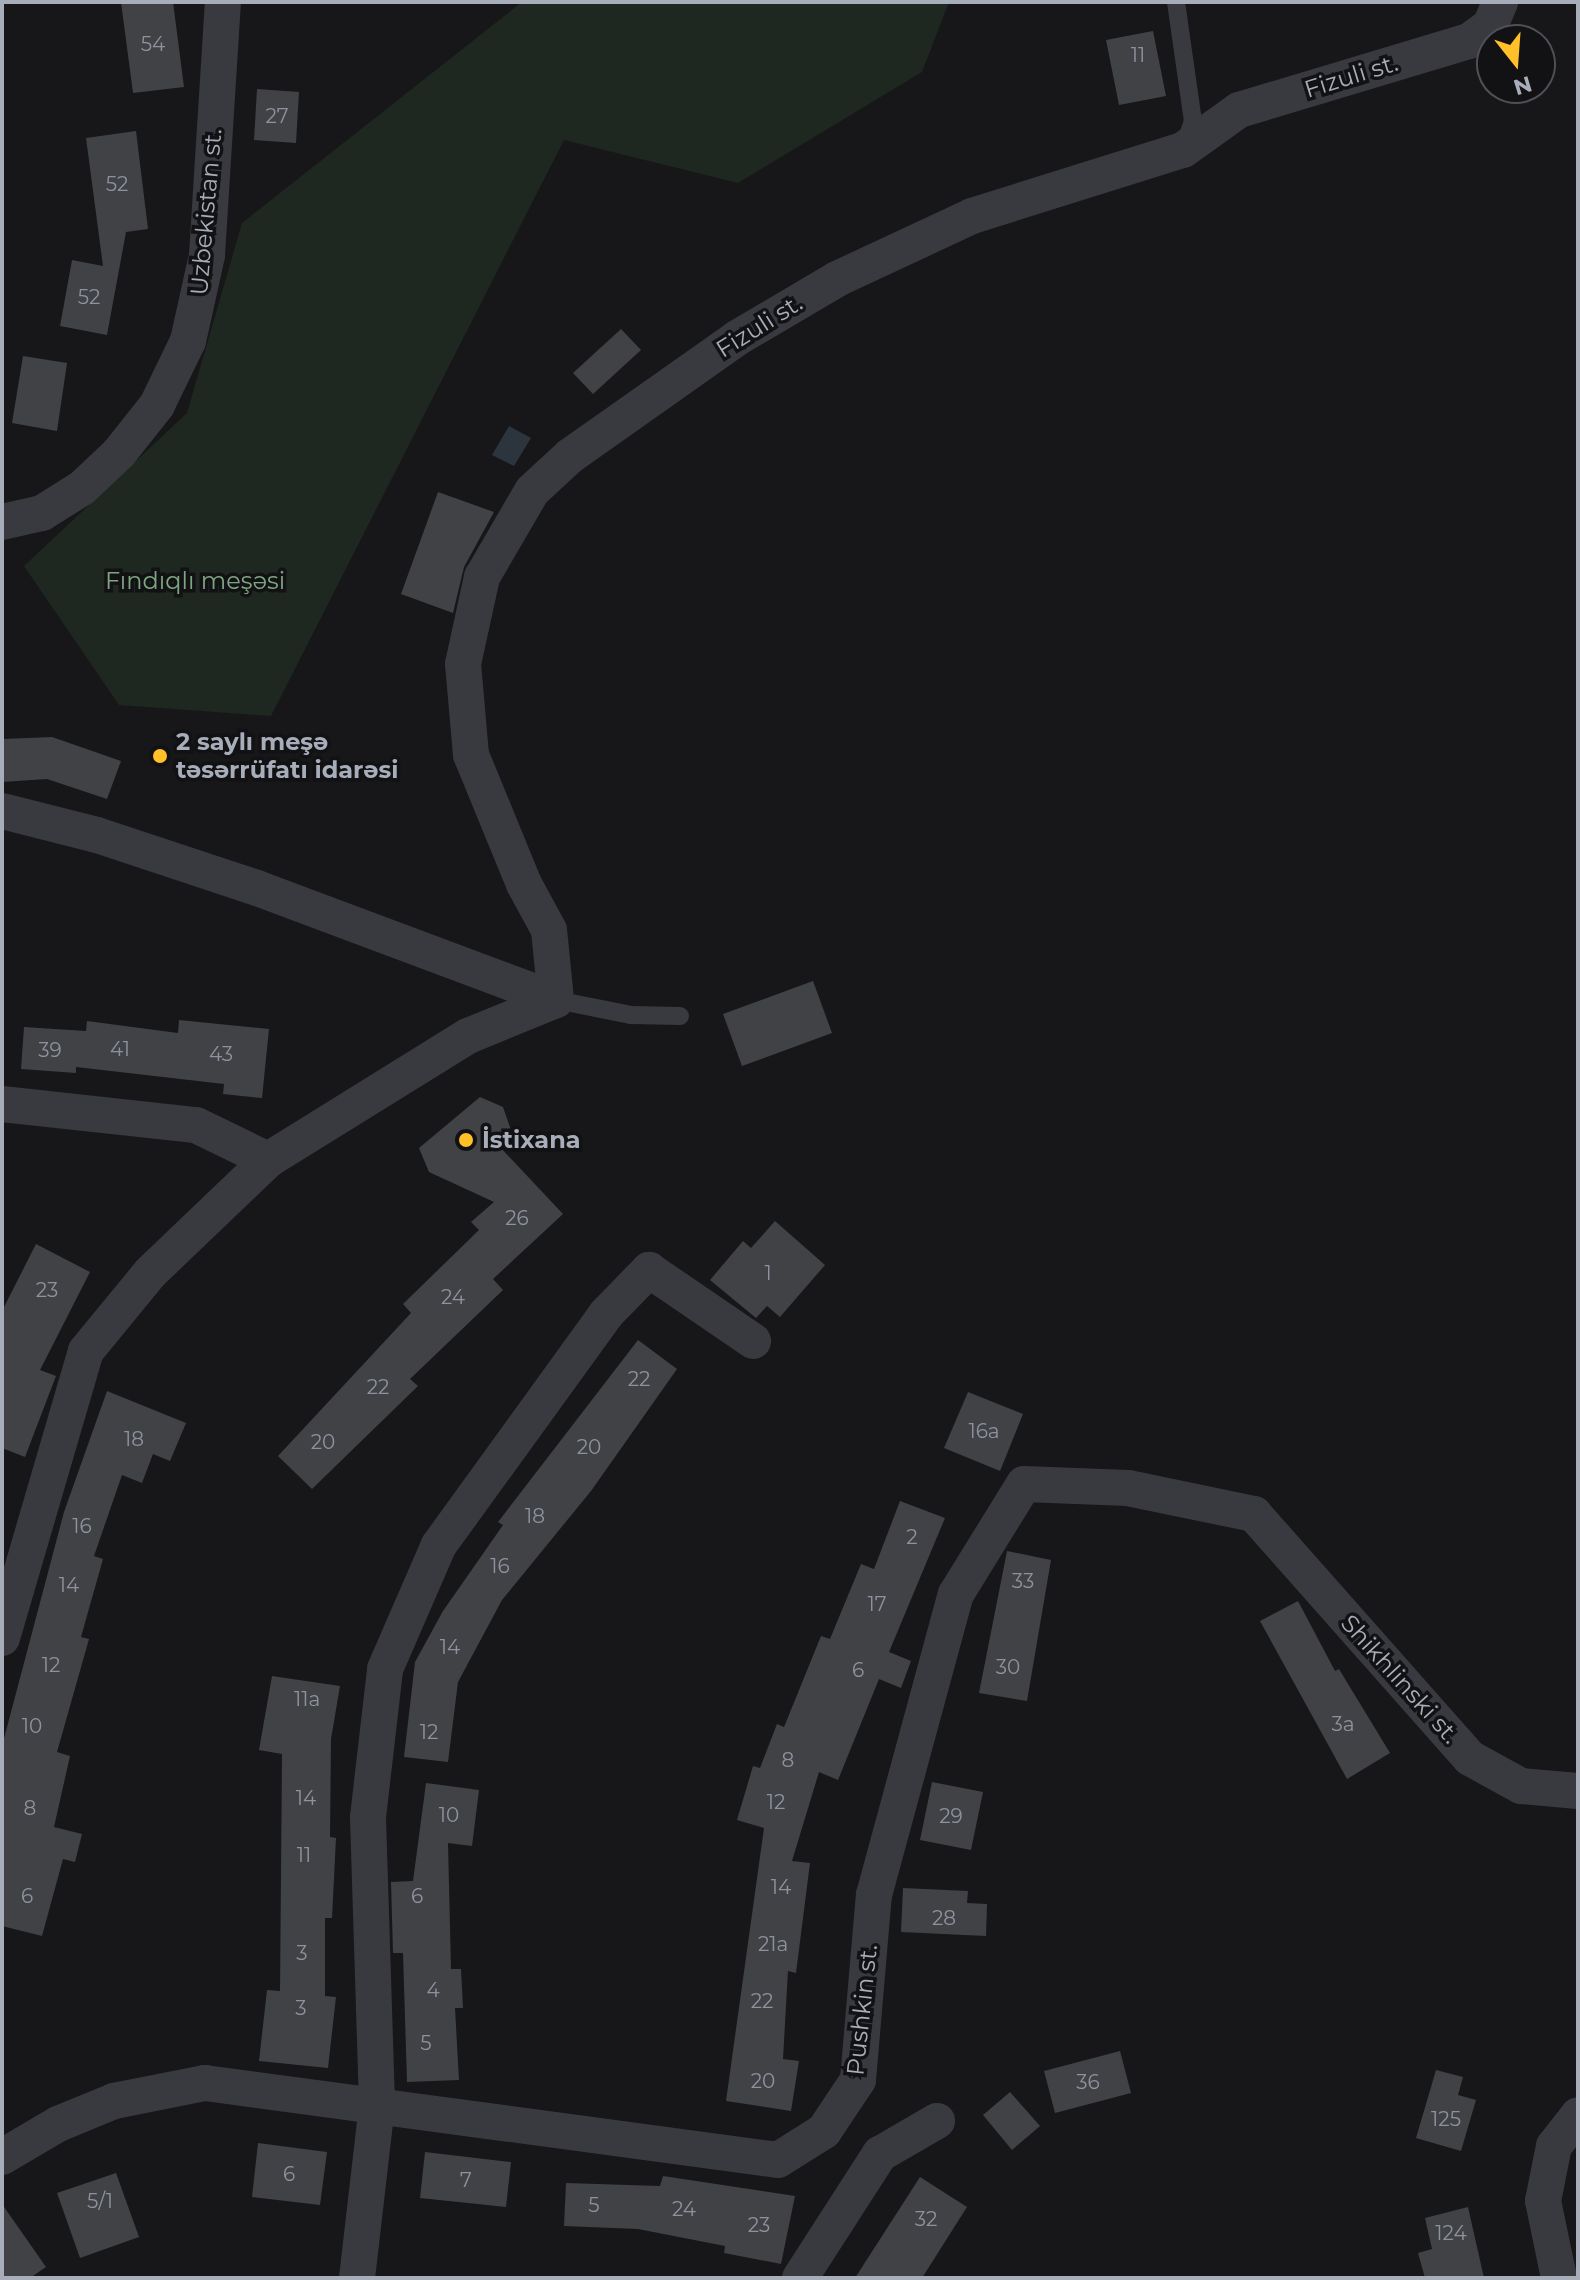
<!DOCTYPE html>
<html>
<head>
<meta charset="utf-8">
<style>
  body { margin:0 }
  #map { position:relative; width:1580px; height:2280px; overflow:hidden; background:#171719; font-family:Montserrat,sans-serif }
  div>[style] { position:absolute }
  .green>* { inset:0; background:#1e2720 }
  .water>* { inset:0; background:#2c353e }
  .building>* { inset:0; background:#414246 }
  .lane>* { height:18px; margin:-9px; padding:0 9px; transform-origin:9px; border-radius:9px; background:#393a40 }
  .street>* { height:36px; margin:-18px; padding:0 18px; transform-origin:18px; border-radius:18px; background:#393a40 }
  .dots>* { width:22px; height:22px; translate:-50% -50%; box-sizing:border-box; border:4px solid #121214; border-radius:50% }
  span { translate:-50% -50%; white-space:nowrap; text-align:center; line-height:1.15; -webkit-text-stroke:7px #121214; paint-order:stroke }
  .number-label { font-size:20px; color:#8e929d }
  .number-label span { -webkit-text-stroke-width:0 }
  .street-label { font-size:24px; color:#a8adba }
  .park-label { font-size:24px; color:#7ea682 }
  .poi-label { font-size:24px; color:#a8adba; font-weight:700 }
  .left { translate:0 -50%; text-align:left }
  .frame { position:absolute; inset:0; border:4px solid #a8adba; pointer-events:none }
  .north { position:absolute; left:1476px; top:24px; width:80px; height:80px; box-sizing:border-box; background:#121214; border:2px solid #4e5056; border-radius:50%; rotate:163deg; font-size:22px; font-weight:700; line-height:32px; text-align:center; color:#a8adba }
  .north::after { content:''; display:block; margin:auto; width:28px; height:36px; background:#ffc029; clip-path:polygon(50% 0,100% 100%,50% 72%,0 100%) }
</style>
</head>
<body>
<div id="map">
  <div class="green">
    <i style="clip-path:polygon(522px 2px,949px 2px,922px 72px,738px 183px,564px 140px,271px 716px,119px 705px,24px 566px,187px 413px,242px 223px)"></i>
  </div>
  <div class="water">
    <i style="clip-path:polygon(509px 426px,531px 438px,514px 466px,492px 455px)"></i>
  </div>
  <div class="building">
    <i style="clip-path:polygon(121px 2px,173px 2px,184px 87px,133px 93px)"></i>
    <i style="clip-path:polygon(1153px 31px,1166px 96px,1119px 105px,1106px 40px)"></i>
    <i style="clip-path:polygon(257px 89px,299px 92px,296px 143px,254px 140px)"></i>
    <i style="clip-path:polygon(136px 131px,148px 229px,126px 232px,107px 335px,60px 326px,72px 260px,103px 266px,86px 138px)"></i>
    <i style="clip-path:polygon(621px 329px,641px 350px,593px 394px,573px 373px)"></i>
    <i style="clip-path:polygon(23px 356px,67px 363px,57px 431px,12px 423px)"></i>
    <i style="clip-path:polygon(438px 492px,494px 512px,464px 567px,453px 613px,401px 594px)"></i>
    <i style="clip-path:polygon(52px 737px,121px 761px,107px 799px,47px 779px,2px 782px,2px 739px)"></i>
    <i style="clip-path:polygon(813px 981px,832px 1033px,742px 1066px,723px 1014px)"></i>
    <i style="clip-path:polygon(179px 1020px,269px 1029px,262px 1098px,223px 1094px,224px 1084px,76px 1067px,76px 1073px,21px 1069px,24px 1027px,86px 1031px,87px 1021px,178px 1033px)"></i>
    <i style="clip-path:polygon(480px 1097px,503px 1107px,512px 1133px,498px 1145px,563px 1214px,493px 1279px,503px 1290px,410px 1379px,418px 1386px,312px 1489px,278px 1456px,411px 1313px,403px 1304px,479px 1230px,471px 1222px,494px 1202px,429px 1172px,419px 1148px)"></i>
    <i style="clip-path:polygon(775px 1221px,825px 1265px,780px 1317px,767px 1306px,756px 1318px,710px 1280px,743px 1241px,751px 1248px)"></i>
    <i style="clip-path:polygon(36px 1244px,90px 1272px,40px 1370px,56px 1376px,25px 1457px,2px 1448px,2px 1311px)"></i>
    <i style="clip-path:polygon(638px 1340px,677px 1369px,591px 1491px,502px 1600px,458px 1682px,448px 1762px,404px 1757px,415px 1662px,443px 1611px,503px 1525px,498px 1522px)"></i>
    <i style="clip-path:polygon(107px 1391px,186px 1423px,170px 1461px,153px 1454px,142px 1483px,122px 1475px,94px 1556px,103px 1559px,81px 1637px,89px 1639px,57px 1752px,70px 1756px,54px 1827px,82px 1834px,75px 1862px,63px 1859px,42px 1936px,2px 1926px,2px 1746px,64px 1512px)"></i>
    <i style="clip-path:polygon(968px 1392px,1023px 1414px,1000px 1471px,944px 1448px)"></i>
    <i style="clip-path:polygon(900px 1501px,945px 1518px,889px 1652px,911px 1661px,901px 1688px,879px 1679px,838px 1780px,819px 1772px,792px 1861px,810px 1863px,796px 1973px,788px 1971px,783px 2059px,799px 2061px,791px 2111px,726px 2101px,764px 1828px,737px 1820px,753px 1766px,760px 1768px,777px 1724px,784px 1727px,821px 1636px,830px 1639px,861px 1564px,874px 1569px)"></i>
    <i style="clip-path:polygon(1007px 1551px,1051px 1560px,1027px 1701px,979px 1693px)"></i>
    <i style="clip-path:polygon(1298px 1601px,1335px 1671px,1339px 1669px,1390px 1753px,1347px 1779px,1260px 1621px)"></i>
    <i style="clip-path:polygon(272px 1676px,340px 1686px,331px 1739px,330px 1837px,336px 1838px,332px 1918px,325px 1918px,325px 1996px,336px 1997px,328px 2068px,259px 2061px,267px 1990px,280px 1991px,282px 1754px,259px 1750px)"></i>
    <i style="clip-path:polygon(932px 1782px,983px 1792px,971px 1850px,920px 1840px)"></i>
    <i style="clip-path:polygon(426px 1783px,479px 1790px,472px 1846px,448px 1843px,451px 1969px,461px 1969px,463px 2008px,455px 2008px,459px 2080px,407px 2082px,403px 1953px,393px 1953px,391px 1882px,413px 1881px)"></i>
    <i style="clip-path:polygon(903px 1888px,968px 1891px,967px 1903px,987px 1904px,986px 1936px,901px 1932px)"></i>
    <i style="clip-path:polygon(1120px 2051px,1131px 2093px,1055px 2113px,1044px 2071px)"></i>
    <i style="clip-path:polygon(1436px 2070px,1463px 2077px,1458px 2095px,1476px 2100px,1461px 2151px,1416px 2138px)"></i>
    <i style="clip-path:polygon(1010px 2092px,1040px 2126px,1012px 2150px,983px 2115px)"></i>
    <i style="clip-path:polygon(258px 2143px,327px 2152px,320px 2205px,252px 2197px)"></i>
    <i style="clip-path:polygon(425px 2152px,511px 2162px,506px 2207px,420px 2198px)"></i>
    <i style="clip-path:polygon(116px 2173px,139px 2237px,80px 2258px,57px 2193px)"></i>
    <i style="clip-path:polygon(663px 2176px,795px 2196px,781px 2264px,724px 2253px,725px 2246px,638px 2229px,564px 2226px,566px 2183px,660px 2186px)"></i>
    <i style="clip-path:polygon(920px 2177px,967px 2207px,922px 2278px,855px 2278px)"></i>
    <i style="clip-path:polygon(2px 2204px,46px 2267px,30px 2278px,2px 2278px)"></i>
    <i style="clip-path:polygon(1468px 2207px,1484px 2278px,1425px 2278px,1418px 2253px,1432px 2249px,1425px 2218px)"></i>
  </div>
  <div class="lane">
    <i style="left:1176px;top:2px;width:120px;rotate:81.9deg"></i>
    <i style="left:1193px;top:121px;width:24px;rotate:109deg"></i>
    <i style="left:556px;top:1000px;width:76px;rotate:11.3deg"></i>
    <i style="left:631px;top:1015px;width:49px;rotate:1.2deg"></i>
  </div>
  <div class="street">
    <i style="left:2px;top:522px;width:41px;rotate:-12.7deg"></i>
    <i style="left:42px;top:513px;width:47px;rotate:-32deg"></i>
    <i style="left:82px;top:488px;width:51px;rotate:-43.4deg"></i>
    <i style="left:119px;top:453px;width:61px;rotate:-51.6deg"></i>
    <i style="left:157px;top:405px;width:71px;rotate:-64.2deg"></i>
    <i style="left:188px;top:341px;width:88px;rotate:-77.5deg"></i>
    <i style="left:207px;top:255px;width:254px;rotate:-86.4deg"></i>
    <i style="left:2px;top:811px;width:98px;rotate:14.2deg"></i>
    <i style="left:97px;top:835px;width:169px;rotate:18.3deg"></i>
    <i style="left:257px;top:888px;width:319px;rotate:20.5deg"></i>
    <i style="left:556px;top:1000px;width:70px;rotate:-95.7deg"></i>
    <i style="left:549px;top:930px;width:52px;rotate:-118.5deg"></i>
    <i style="left:524px;top:884px;width:139px;rotate:-112.3deg"></i>
    <i style="left:471px;top:755px;width:91px;rotate:-95deg"></i>
    <i style="left:463px;top:664px;width:89px;rotate:-77.7deg"></i>
    <i style="left:482px;top:577px;width:99px;rotate:-59.8deg"></i>
    <i style="left:532px;top:491px;width:52px;rotate:-42.6deg"></i>
    <i style="left:570px;top:456px;width:204px;rotate:-35.2deg"></i>
    <i style="left:737px;top:338px;width:116px;rotate:-30.5deg"></i>
    <i style="left:837px;top:279px;width:149px;rotate:-25deg"></i>
    <i style="left:972px;top:216px;width:221px;rotate:-17.4deg"></i>
    <i style="left:1183px;top:150px;width:69px;rotate:-35.5deg"></i>
    <i style="left:1239px;top:110px;width:240px;rotate:-16.7deg"></i>
    <i style="left:1469px;top:41px;width:26px;rotate:-36deg"></i>
    <i style="left:1490px;top:26px;width:26px;rotate:-67deg"></i>
    <i style="left:2px;top:1104px;width:195px;rotate:6.2deg"></i>
    <i style="left:196px;top:1125px;width:80px;rotate:25.9deg"></i>
    <i style="left:2px;top:1638px;width:299px;rotate:-73.7deg"></i>
    <i style="left:86px;top:1351px;width:102px;rotate:-50.6deg"></i>
    <i style="left:151px;top:1272px;width:162px;rotate:-43.7deg"></i>
    <i style="left:268px;top:1160px;width:235px;rotate:-31.8deg"></i>
    <i style="left:468px;top:1036px;width:95px;rotate:-22.2deg"></i>
    <i style="left:2px;top:2157px;width:65px;rotate:-30.5deg"></i>
    <i style="left:58px;top:2124px;width:61px;rotate:-22.3deg"></i>
    <i style="left:114px;top:2101px;width:93px;rotate:-11.2deg"></i>
    <i style="left:205px;top:2083px;width:578px;rotate:7.65deg"></i>
    <i style="left:778px;top:2160px;width:54px;rotate:-32.2deg"></i>
    <i style="left:824px;top:2131px;width:61px;rotate:-56.3deg"></i>
    <i style="left:858px;top:2080px;width:186px;rotate:-85.1deg"></i>
    <i style="left:874px;top:1895px;width:312px;rotate:-74.8deg"></i>
    <i style="left:956px;top:1594px;width:129px;rotate:-58.3deg"></i>
    <i style="left:1024px;top:1484px;width:104px;rotate:2.2deg"></i>
    <i style="left:1128px;top:1488px;width:129px;rotate:11.7deg"></i>
    <i style="left:1254px;top:1514px;width:326px;rotate:48.5deg"></i>
    <i style="left:1470px;top:1758px;width:58px;rotate:28.8deg"></i>
    <i style="left:1521px;top:1786px;width:57px;rotate:5deg"></i>
    <i style="left:357px;top:2278px;width:175px;rotate:-83.4deg"></i>
    <i style="left:377px;top:2104px;width:287px;rotate:-91.8deg"></i>
    <i style="left:368px;top:1817px;width:149px;rotate:-83.4deg"></i>
    <i style="left:385px;top:1669px;width:135px;rotate:-66.5deg"></i>
    <i style="left:439px;top:1545px;width:285px;rotate:-54.1deg"></i>
    <i style="left:606px;top:1314px;width:62px;rotate:-45.7deg"></i>
    <i style="left:649px;top:1270px;width:126px;rotate:34.3deg"></i>
    <i style="left:800px;top:2278px;width:148px;rotate:-57.2deg"></i>
    <i style="left:880px;top:2154px;width:66px;rotate:-30.1deg"></i>
    <i style="left:1559px;top:2278px;width:79px;rotate:-101.7deg"></i>
    <i style="left:1543px;top:2201px;width:56px;rotate:-78.7deg"></i>
    <i style="left:1554px;top:2146px;width:39px;rotate:-52deg"></i>
  </div>
  <div class="dots">
    <i style="left:160px;top:756px;background:#ffc029"></i>
    <i style="left:466px;top:1140px;background:#ffc029"></i>
  </div>
  <div class="number-label">
    <span style="left:153px;top:44px">54</span>
    <span style="left:1138px;top:55px">11</span>
    <span style="left:277px;top:116px">27</span>
    <span style="left:117px;top:184px">52</span>
    <span style="left:89px;top:297px">52</span>
    <span style="left:120px;top:1049px">41</span>
    <span style="left:50px;top:1050px">39</span>
    <span style="left:221px;top:1054px">43</span>
    <span style="left:517px;top:1218px">26</span>
    <span style="left:768px;top:1273px">1</span>
    <span style="left:47px;top:1290px">23</span>
    <span style="left:453px;top:1297px">24</span>
    <span style="left:639px;top:1379px">22</span>
    <span style="left:378px;top:1387px">22</span>
    <span style="left:984px;top:1431px">16а</span>
    <span style="left:134px;top:1439px">18</span>
    <span style="left:323px;top:1442px">20</span>
    <span style="left:589px;top:1447px">20</span>
    <span style="left:535px;top:1516px">18</span>
    <span style="left:82px;top:1526px">16</span>
    <span style="left:912px;top:1537px">2</span>
    <span style="left:500px;top:1566px">16</span>
    <span style="left:1023px;top:1581px">33</span>
    <span style="left:69px;top:1585px">14</span>
    <span style="left:877px;top:1604px">17</span>
    <span style="left:450px;top:1647px">14</span>
    <span style="left:51px;top:1665px">12</span>
    <span style="left:1008px;top:1667px">30</span>
    <span style="left:858px;top:1670px">6</span>
    <span style="left:307px;top:1699px">11а</span>
    <span style="left:1343px;top:1724px">3a</span>
    <span style="left:32px;top:1726px">10</span>
    <span style="left:429px;top:1732px">12</span>
    <span style="left:788px;top:1760px">8</span>
    <span style="left:306px;top:1798px">14</span>
    <span style="left:776px;top:1802px">12</span>
    <span style="left:30px;top:1808px">8</span>
    <span style="left:449px;top:1815px">10</span>
    <span style="left:951px;top:1816px">29</span>
    <span style="left:304px;top:1855px">11</span>
    <span style="left:781px;top:1887px">14</span>
    <span style="left:27px;top:1896px">6</span>
    <span style="left:417px;top:1896px">6</span>
    <span style="left:944px;top:1918px">28</span>
    <span style="left:773px;top:1944px">21а</span>
    <span style="left:302px;top:1953px">3</span>
    <span style="left:433px;top:1990px">4</span>
    <span style="left:762px;top:2001px">22</span>
    <span style="left:301px;top:2008px">3</span>
    <span style="left:426px;top:2043px">5</span>
    <span style="left:763px;top:2081px">20</span>
    <span style="left:1088px;top:2082px">36</span>
    <span style="left:1446px;top:2119px">125</span>
    <span style="left:289px;top:2174px">6</span>
    <span style="left:466px;top:2180px">7</span>
    <span style="left:100px;top:2201px">5/1</span>
    <span style="left:594px;top:2205px">5</span>
    <span style="left:684px;top:2209px">24</span>
    <span style="left:926px;top:2219px">32</span>
    <span style="left:759px;top:2225px">23</span>
    <span style="left:1451px;top:2233px">124</span>
  </div>
  <div class="street-label">
    <span style="left:1351px;top:76px;rotate:-17deg">Fizuli st.</span>
    <span style="left:206px;top:212px;rotate:-85deg">Uzbekistan st.</span>
    <span style="left:759px;top:326px;rotate:-32deg">Fizuli st.</span>
    <span style="left:1400px;top:1679px;rotate:48deg">Shikhlinski st.</span>
    <span style="left:862px;top:2010px;rotate:-84deg">Pushkin st.</span>
  </div>
  <div class="park-label">
    <span style="left:195px;top:581px">Fındıqlı meşəsi</span>
  </div>
  <div class="poi-label">
    <span class="left" style="left:176px;top:756px">2 saylı meşə<br>təsərrüfatı idarəsi</span>
    <span class="left" style="left:482px;top:1140px">İstixana</span>
  </div>
  <div class="frame"></div>
  <div class="north">N</div>
</div>
</body>
</html>
